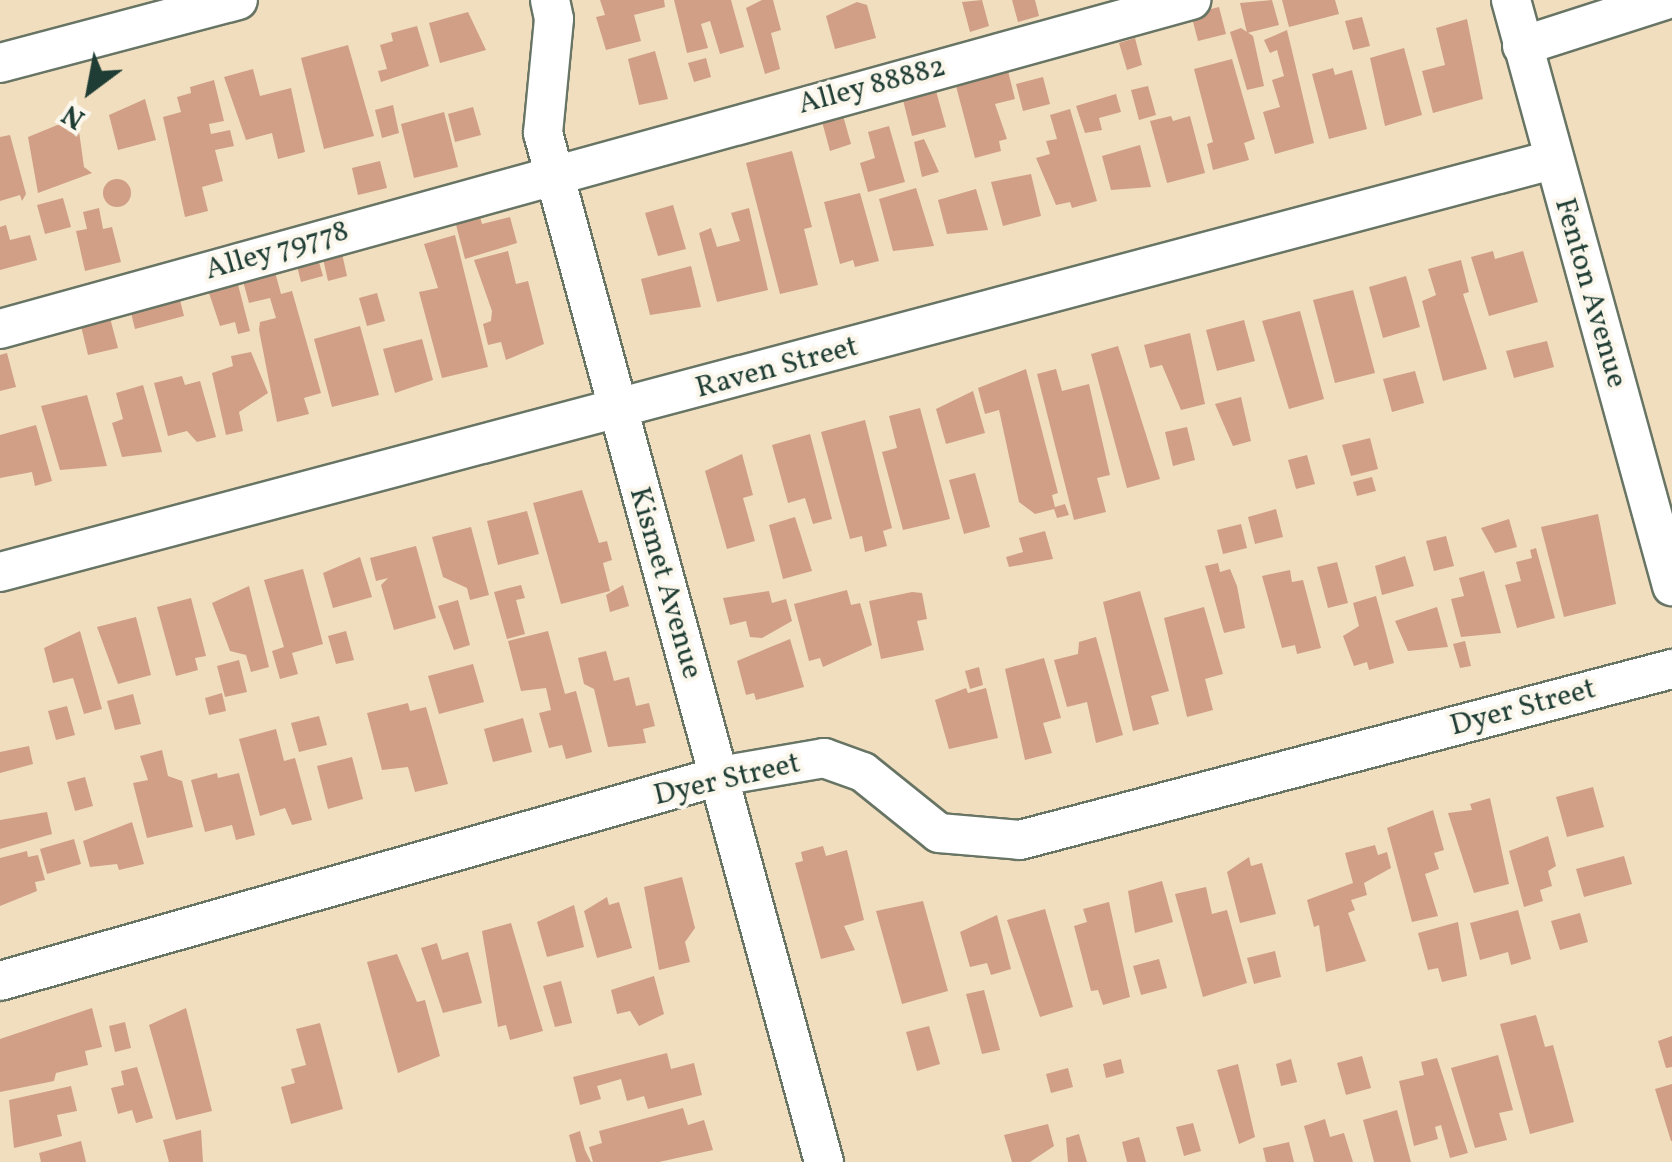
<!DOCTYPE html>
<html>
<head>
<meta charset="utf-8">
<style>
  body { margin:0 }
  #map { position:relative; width:1672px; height:1162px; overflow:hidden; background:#f1debf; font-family:Vollkorn,serif }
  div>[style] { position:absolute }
  .building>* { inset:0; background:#d09f85 }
  .round { border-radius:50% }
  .roads { filter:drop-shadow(2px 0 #687565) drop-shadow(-2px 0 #687565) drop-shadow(0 2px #687565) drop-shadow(0 -2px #687565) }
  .minor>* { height:38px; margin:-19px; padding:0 19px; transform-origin:19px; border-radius:19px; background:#fff }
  span { translate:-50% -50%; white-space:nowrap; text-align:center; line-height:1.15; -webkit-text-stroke:8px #fbf7ec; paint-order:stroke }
  .street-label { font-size:30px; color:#1f3d34 }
  .north { position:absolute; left:40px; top:40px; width:100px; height:100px; -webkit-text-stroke:8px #fbf7ec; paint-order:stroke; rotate:212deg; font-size:28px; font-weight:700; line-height:40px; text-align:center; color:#1f3d34 }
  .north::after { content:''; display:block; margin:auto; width:35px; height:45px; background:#1f3d34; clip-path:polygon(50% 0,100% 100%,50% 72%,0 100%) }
</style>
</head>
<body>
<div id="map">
  <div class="building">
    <i style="clip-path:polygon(600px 0,664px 0,665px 7px,634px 15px,641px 41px,606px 50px,596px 17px,605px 15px)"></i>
    <i style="clip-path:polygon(674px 0,731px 0,744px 47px,720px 54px,710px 21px,701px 24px,708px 48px,687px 53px)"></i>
    <i style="clip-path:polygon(762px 0,773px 0,781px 30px,771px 33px,780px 69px,765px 74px,746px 8px)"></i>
    <i style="clip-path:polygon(982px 0,989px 26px,970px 32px,962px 2px)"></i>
    <i style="clip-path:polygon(1012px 0,1035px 0,1039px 16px,1018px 22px)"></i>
    <i style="clip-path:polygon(1272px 0,1279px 25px,1247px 33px,1240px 3px)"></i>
    <i style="clip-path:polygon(1282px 0,1335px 0,1339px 14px,1289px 27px)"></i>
    <i style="clip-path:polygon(857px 2px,867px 5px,876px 38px,835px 49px,826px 16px)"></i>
    <i style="clip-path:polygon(1219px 7px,1226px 34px,1198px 41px,1191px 14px)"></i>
    <i style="clip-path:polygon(468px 12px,486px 50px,440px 63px,429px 23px)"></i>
    <i style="clip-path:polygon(1362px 17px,1370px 46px,1353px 50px,1345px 21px)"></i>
    <i style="clip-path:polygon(1467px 19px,1483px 99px,1433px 113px,1422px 71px,1445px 65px,1436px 28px)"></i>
    <i style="clip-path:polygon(417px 26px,429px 66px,381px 82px,378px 71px,387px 69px,380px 45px,393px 41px,391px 33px)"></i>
    <i style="clip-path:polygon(1241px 28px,1253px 36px,1264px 86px,1247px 90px,1230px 32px)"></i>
    <i style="clip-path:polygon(1287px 30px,1314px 143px,1275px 154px,1263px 112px,1280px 107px,1272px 80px,1284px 76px,1277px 50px,1270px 53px,1264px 40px)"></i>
    <i style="clip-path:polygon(1135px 38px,1142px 65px,1127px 70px,1119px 43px)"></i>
    <i style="clip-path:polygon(348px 45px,374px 136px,324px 149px,301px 58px)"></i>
    <i style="clip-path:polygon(1404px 48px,1422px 115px,1385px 126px,1370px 58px)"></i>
    <i style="clip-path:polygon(655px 51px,668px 99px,639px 105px,628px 59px)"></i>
    <i style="clip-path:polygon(706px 58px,711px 77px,694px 82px,688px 63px)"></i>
    <i style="clip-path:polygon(1005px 59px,1015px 99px,995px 104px,1007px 139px,999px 141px,1001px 151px,975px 158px,956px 86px,994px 75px,991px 62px)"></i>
    <i style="clip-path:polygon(1232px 59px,1255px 139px,1244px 143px,1249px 160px,1213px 170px,1207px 144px,1213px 142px,1194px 69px)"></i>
    <i style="clip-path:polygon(1333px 68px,1335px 75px,1352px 70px,1367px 129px,1329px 139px,1312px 74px)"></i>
    <i style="clip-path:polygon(253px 69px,260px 96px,291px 88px,305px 152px,278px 159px,272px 133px,246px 140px,224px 77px)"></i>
    <i style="clip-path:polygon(1043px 77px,1050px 104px,1023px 111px,1016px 84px)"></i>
    <i style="clip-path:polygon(214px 80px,224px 121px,209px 124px,211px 134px,230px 130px,234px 146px,215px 150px,223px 181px,202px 187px,208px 211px,185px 217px,163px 117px,181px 112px,177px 97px,191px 93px,190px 87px)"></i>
    <i style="clip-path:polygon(1148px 86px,1156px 115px,1139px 120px,1131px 90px)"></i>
    <i style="clip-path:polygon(936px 91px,946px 127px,912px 136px,903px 100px)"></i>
    <i style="clip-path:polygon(1116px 94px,1121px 112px,1099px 118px,1102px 130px,1085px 133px,1076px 106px)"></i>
    <i style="clip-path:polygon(145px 99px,156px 140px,118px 150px,109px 115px)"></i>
    <i style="clip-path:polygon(393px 105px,399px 133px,382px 138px,375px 110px)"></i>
    <i style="clip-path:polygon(473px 107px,481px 135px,455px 142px,448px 114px)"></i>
    <i style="clip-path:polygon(1070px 109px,1097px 201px,1072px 208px,1070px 202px,1056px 205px,1036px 158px,1050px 154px,1046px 141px,1057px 139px,1050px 115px)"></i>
    <i style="clip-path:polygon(444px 112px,458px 167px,414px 178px,401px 124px)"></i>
    <i style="clip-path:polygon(842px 112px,851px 144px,830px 151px,821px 118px)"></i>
    <i style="clip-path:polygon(1171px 116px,1173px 121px,1190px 116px,1205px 173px,1167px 183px,1150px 121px)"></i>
    <i style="clip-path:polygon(77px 117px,84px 167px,92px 173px,38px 193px,28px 137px)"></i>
    <i style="clip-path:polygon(889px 126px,905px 182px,868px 192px,860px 163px,875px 158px,868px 132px)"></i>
    <i style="clip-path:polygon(10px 135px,26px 194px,22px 201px,20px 195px,0 201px,0 137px)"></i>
    <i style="clip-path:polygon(924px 139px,939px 172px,922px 177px,914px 142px)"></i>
    <i style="clip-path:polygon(1140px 145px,1151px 187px,1111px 190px,1102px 156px)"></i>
    <i style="clip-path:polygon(792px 151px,812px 227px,804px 229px,818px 285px,780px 294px,746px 163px)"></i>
    <i style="clip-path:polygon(380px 161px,387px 188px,358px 195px,352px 168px)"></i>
    <i style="clip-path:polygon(1031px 174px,1041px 216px,1003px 226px,991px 182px)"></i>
    <i class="round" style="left:103px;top:179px;width:28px;height:28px"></i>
    <i style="clip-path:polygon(916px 188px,934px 246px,893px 251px,879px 199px)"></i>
    <i style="clip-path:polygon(976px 189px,988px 230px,947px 234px,938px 200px)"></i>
    <i style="clip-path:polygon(860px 193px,879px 261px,855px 267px,853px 260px,840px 264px,824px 202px)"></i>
    <i style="clip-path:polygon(63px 198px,71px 227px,45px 234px,37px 205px)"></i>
    <i style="clip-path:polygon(476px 202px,482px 224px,510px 217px,517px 243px,465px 259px,455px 221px)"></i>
    <i style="clip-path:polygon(673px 205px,686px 249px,658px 256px,645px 213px)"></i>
    <i style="clip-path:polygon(99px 208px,103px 229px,112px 227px,121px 262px,85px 271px,76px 231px,87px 229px,83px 212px)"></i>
    <i style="clip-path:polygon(749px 208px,768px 290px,717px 302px,699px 233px,711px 228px,717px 247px,740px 241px,731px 213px)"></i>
    <i style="clip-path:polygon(6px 225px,10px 240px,30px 235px,37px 260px,0 270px,0 227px)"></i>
    <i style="clip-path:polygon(455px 235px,488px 367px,442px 378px,419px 292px,438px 288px,424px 244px)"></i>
    <i style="clip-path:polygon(315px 248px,323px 276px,301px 282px,294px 254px)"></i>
    <i style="clip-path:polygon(341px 249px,347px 276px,328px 281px,322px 254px)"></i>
    <i style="clip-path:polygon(508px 251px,516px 284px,528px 281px,544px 344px,506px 360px,501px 342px,488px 345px,483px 324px,491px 321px,492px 311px,474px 260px)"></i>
    <i style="clip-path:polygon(1493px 251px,1495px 259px,1523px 251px,1538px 302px,1489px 316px,1471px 257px)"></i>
    <i style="clip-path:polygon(1461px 260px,1469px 292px,1463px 294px,1487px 369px,1443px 381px,1422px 301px,1436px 295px,1428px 269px)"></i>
    <i style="clip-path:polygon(272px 261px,281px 294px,292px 291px,321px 393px,304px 398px,309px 414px,277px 422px,259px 330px,260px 322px,276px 318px,270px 298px,249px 303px,240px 270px)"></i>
    <i style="clip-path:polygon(691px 266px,701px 307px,650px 315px,641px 279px)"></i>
    <i style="clip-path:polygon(235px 273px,250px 331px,238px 334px,235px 322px,220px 326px,205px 281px)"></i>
    <i style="clip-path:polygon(1406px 276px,1420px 327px,1383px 338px,1369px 287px)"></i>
    <i style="clip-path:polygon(177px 288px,184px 316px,135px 329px,131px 313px,150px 307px,147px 296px)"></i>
    <i style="clip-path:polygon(1353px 290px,1375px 373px,1335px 383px,1313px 300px)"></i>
    <i style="clip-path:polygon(377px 293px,385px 321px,367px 326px,359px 298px)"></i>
    <i style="clip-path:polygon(1300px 311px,1324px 399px,1289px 409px,1262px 321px)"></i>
    <i style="clip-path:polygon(110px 318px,118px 348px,88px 355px,81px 326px)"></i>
    <i style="clip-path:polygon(1244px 320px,1255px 361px,1217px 371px,1206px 330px)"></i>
    <i style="clip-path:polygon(360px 326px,379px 395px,332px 407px,314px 339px)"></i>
    <i style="clip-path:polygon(1190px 333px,1205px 404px,1181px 410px,1162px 365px,1150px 368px,1144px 345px)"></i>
    <i style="clip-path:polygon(422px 339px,433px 380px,395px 393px,383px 349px)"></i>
    <i style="clip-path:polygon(1547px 341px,1554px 367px,1514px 378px,1506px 351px)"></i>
    <i style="clip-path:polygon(1118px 346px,1160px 479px,1127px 488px,1091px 354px)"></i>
    <i style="clip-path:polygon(251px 352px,268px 393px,239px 412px,243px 431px,226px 435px,212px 373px,233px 366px,231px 356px)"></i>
    <i style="clip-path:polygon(7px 353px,16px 387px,0 391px,0 355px)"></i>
    <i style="clip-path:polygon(1026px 369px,1058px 493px,1052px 495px,1055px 507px,1065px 504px,1069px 515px,1057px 518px,1054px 509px,1035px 514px,1019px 502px,999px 410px,985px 414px,978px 388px)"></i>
    <i style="clip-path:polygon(1056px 369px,1062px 391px,1089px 384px,1110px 475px,1097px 478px,1106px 512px,1074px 520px,1037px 374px)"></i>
    <i style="clip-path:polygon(1415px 371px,1424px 403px,1392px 412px,1383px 379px)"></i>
    <i style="clip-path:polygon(182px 376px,185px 385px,200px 381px,216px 437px,197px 442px,187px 431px,168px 436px,154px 383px)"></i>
    <i style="clip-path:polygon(143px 385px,162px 452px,122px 457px,112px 423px,123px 419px,116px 393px)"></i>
    <i style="clip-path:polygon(973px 391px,985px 433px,946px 444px,936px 409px)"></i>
    <i style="clip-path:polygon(87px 395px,107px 466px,60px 470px,41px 406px)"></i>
    <i style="clip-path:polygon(1241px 397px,1251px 441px,1233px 446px,1215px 404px)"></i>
    <i style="clip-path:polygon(920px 408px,950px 519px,903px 530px,882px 452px,897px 448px,889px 416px)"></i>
    <i style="clip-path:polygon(865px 420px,892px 528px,883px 531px,887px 546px,865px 552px,862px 536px,850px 539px,821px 432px)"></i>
    <i style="clip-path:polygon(36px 425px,52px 481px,35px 486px,32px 472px,0 478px,0 435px)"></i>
    <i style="clip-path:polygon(1187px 427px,1195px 460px,1173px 466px,1165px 432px)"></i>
    <i style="clip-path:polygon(810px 434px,832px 519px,813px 524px,805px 498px,788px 503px,772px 445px)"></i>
    <i style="clip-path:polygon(1370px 438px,1378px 469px,1351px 476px,1342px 445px)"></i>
    <i style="clip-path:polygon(742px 454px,753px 495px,743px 498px,755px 541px,727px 549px,705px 471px)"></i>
    <i style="clip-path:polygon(1307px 455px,1315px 484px,1296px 489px,1288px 460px)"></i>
    <i style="clip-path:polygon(975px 473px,990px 527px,964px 534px,949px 480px)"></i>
    <i style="clip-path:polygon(1372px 477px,1376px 491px,1357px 496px,1353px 482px)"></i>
    <i style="clip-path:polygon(582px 490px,599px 543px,607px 541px,612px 560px,603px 563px,610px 591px,561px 604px,533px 503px)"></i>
    <i style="clip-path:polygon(1276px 509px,1283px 537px,1255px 544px,1248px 517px)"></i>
    <i style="clip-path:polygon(527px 511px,539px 554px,498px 565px,487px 521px)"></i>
    <i style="clip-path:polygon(1598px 514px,1616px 604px,1564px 617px,1541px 527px)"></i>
    <i style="clip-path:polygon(795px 517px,812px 571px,783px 579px,769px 525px)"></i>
    <i style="clip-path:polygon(1509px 519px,1517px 547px,1495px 553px,1481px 528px)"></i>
    <i style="clip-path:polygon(1241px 524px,1247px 548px,1223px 554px,1217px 530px)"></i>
    <i style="clip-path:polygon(471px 527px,489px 595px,470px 600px,467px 588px,443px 577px,432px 537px)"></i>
    <i style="clip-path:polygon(1045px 531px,1053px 559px,1009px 567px,1006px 557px,1023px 552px,1019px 538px)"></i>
    <i style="clip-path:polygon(1446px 536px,1454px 566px,1434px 571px,1426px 541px)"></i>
    <i style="clip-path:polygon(416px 546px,436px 618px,394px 630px,381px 585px,388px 578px,376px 581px,370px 558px)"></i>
    <i style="clip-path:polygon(1536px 548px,1555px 618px,1517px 628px,1505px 585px,1521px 581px,1516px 562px,1532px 558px,1530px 550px)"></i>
    <i style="clip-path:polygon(1405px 556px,1414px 586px,1382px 595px,1375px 566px)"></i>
    <i style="clip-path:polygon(360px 557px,372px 597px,333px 608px,323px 573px)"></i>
    <i style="clip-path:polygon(1337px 562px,1348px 603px,1328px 608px,1317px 567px)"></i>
    <i style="clip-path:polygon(1218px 563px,1220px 572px,1230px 569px,1237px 586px,1245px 628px,1224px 633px,1205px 566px)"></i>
    <i style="clip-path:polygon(303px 569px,323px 644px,292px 653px,298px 674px,280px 679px,272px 651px,284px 647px,264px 580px)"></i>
    <i style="clip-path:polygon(1290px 570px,1292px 582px,1303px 580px,1321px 648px,1297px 654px,1295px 645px,1282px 648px,1262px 576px)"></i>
    <i style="clip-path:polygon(1484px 571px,1501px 633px,1461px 637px,1451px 599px,1464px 596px,1459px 578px)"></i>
    <i style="clip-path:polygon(521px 585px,525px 598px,516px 600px,525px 634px,507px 639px,494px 592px)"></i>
    <i style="clip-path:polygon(623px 585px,629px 606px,610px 612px,606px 595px)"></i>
    <i style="clip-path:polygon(249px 586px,269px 667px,251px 672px,246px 655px,230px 651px,212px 603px)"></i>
    <i style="clip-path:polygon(847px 590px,851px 605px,860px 603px,872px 645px,823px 667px,820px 658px,809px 661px,794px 604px)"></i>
    <i style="clip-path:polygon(769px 591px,772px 603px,786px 599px,792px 621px,762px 638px,750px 637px,746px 621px,730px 625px,723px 598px)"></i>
    <i style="clip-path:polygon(1140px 591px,1169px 691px,1151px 696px,1159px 724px,1133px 731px,1103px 602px)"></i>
    <i style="clip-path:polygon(912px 592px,922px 593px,927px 619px,917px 621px,924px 650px,881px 659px,869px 601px)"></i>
    <i style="clip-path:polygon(1376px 596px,1394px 663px,1369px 670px,1367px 662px,1354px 666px,1343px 636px,1359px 626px,1353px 603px)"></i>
    <i style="clip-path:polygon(191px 598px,206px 656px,195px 658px,198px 670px,176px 676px,157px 607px)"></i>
    <i style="clip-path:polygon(458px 600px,470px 645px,454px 650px,438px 606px)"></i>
    <i style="clip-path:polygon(1204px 607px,1223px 674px,1205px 679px,1213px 710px,1187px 717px,1164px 618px)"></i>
    <i style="clip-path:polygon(1437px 607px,1448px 647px,1408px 651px,1395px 621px)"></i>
    <i style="clip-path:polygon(136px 617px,151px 675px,118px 684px,97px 627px)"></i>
    <i style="clip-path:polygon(80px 631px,102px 709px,84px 714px,73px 678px,53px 683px,44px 648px)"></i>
    <i style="clip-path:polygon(346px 631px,354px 660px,336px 664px,328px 636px)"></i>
    <i style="clip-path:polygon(548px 631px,565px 694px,576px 691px,592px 752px,566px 759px,562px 745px,549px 748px,539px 713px,551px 710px,546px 688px,521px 691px,508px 641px)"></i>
    <i style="clip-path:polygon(1096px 637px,1123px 735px,1096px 743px,1087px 702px,1067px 707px,1054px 660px,1078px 654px,1079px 642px)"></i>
    <i style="clip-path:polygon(790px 639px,804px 687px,756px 700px,754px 693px,746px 695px,737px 661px)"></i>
    <i style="clip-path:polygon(1465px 641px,1471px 666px,1460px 668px,1453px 644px)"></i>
    <i style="clip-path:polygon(606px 651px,614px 681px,629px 677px,636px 706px,649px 703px,655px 726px,643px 729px,646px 743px,608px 747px,594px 689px,584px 684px,578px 658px)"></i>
    <i style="clip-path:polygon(1044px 658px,1061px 718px,1043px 723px,1052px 753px,1025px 760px,1005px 669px)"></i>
    <i style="clip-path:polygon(239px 660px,247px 692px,225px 697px,217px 666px)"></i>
    <i style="clip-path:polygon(473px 664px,484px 702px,439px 714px,428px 676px)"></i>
    <i style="clip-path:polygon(979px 667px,983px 685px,970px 689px,965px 671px)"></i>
    <i style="clip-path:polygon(966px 688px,968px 693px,986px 688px,998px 738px,949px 749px,935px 700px)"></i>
    <i style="clip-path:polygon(222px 693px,226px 711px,209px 715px,205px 698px)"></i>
    <i style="clip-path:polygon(133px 694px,141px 724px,115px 730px,107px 701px)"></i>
    <i style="clip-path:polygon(408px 703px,410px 711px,426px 707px,448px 784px,415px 792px,408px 767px,382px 770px,367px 713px)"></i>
    <i style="clip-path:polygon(67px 706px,75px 735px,56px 740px,48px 711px)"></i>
    <i style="clip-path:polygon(319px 716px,327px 745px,299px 752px,291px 723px)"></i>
    <i style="clip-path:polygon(523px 718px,532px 752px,493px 762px,484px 729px)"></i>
    <i style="clip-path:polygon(276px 729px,284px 761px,295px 758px,312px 820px,292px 825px,285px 808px,260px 816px,239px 739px)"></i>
    <i style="clip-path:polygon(29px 746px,33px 764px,0 773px,0 752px)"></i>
    <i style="clip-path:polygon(162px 750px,168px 776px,182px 781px,193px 827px,147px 838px,133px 783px,148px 780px,140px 756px)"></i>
    <i style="clip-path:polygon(352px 757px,363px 799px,328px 809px,317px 766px)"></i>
    <i style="clip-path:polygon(217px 773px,218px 778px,239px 773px,255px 835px,236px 840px,232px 825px,205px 832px,191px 780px)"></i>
    <i style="clip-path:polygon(85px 777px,93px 806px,75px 811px,67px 782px)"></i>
    <i style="clip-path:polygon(1593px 787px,1604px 827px,1567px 837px,1556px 797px)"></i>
    <i style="clip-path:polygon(1490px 798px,1509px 884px,1474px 893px,1448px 813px,1472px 810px,1470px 804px)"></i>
    <i style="clip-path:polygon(1433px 810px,1444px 850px,1434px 853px,1439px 869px,1425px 874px,1438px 916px,1412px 922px,1387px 828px)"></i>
    <i style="clip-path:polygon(47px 812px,52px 834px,0 849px,0 820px)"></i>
    <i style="clip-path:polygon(132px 822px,144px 864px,119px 870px,117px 864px,90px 867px,83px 841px)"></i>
    <i style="clip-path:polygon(1548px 836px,1556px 866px,1548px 871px,1552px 886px,1540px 890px,1543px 901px,1524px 907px,1509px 851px)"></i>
    <i style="clip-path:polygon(74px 839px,81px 864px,47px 874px,40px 849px)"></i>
    <i style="clip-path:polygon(1375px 845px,1378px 855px,1387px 852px,1391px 868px,1364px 883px,1367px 895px,1351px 900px,1355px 910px,1348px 913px,1366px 961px,1326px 972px,1319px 925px,1314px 927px,1307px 900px,1353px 883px,1345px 853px)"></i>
    <i style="clip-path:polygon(823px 846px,826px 856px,847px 850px,864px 920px,844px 926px,855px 950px,821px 959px,795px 863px,803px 861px,801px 852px)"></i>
    <i style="clip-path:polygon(27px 851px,28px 857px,38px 855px,45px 880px,35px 882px,37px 891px,0 906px,0 858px)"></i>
    <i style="clip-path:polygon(1624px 856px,1632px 884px,1584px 897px,1576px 869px)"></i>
    <i style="clip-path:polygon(1249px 857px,1251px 866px,1262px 863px,1276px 914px,1240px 923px,1227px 872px)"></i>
    <i style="clip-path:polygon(682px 877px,695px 928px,685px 942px,690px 962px,659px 970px,644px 887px)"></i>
    <i style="clip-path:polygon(1162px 881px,1173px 922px,1135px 933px,1128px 891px)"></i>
    <i style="clip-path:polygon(1206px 887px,1212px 914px,1227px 910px,1247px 983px,1203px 997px,1175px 894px)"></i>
    <i style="clip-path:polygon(607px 897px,609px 905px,619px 902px,632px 948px,597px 958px,584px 911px)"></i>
    <i style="clip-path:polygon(923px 901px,948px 991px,902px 1004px,876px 911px)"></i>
    <i style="clip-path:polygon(1109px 902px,1130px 997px,1103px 1005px,1098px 990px,1091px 991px,1074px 926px,1087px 922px,1083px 909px)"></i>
    <i style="clip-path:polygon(574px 905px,584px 947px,547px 957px,537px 922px)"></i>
    <i style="clip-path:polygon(1045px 909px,1073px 1007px,1040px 1017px,1007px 920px)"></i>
    <i style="clip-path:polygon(1518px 910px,1531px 959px,1511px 965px,1508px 952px,1480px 960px,1470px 923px)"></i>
    <i style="clip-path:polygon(1580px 913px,1588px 942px,1560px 950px,1551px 921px)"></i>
    <i style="clip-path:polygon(997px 915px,1011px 969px,991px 975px,987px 963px,970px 967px,960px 932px)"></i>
    <i style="clip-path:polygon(1458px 922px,1467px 976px,1442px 982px,1438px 968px,1428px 970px,1418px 933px)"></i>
    <i style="clip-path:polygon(511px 923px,543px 1031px,510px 1040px,506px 1025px,498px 1027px,482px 931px)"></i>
    <i style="clip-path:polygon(437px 943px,442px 960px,468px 952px,482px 1003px,443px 1013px,421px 948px)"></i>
    <i style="clip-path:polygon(1275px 951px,1281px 977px,1254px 984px,1247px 958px)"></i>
    <i style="clip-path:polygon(397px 954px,417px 1002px,425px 1000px,440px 1056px,398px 1073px,367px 962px)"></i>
    <i style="clip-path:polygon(1159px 959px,1167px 988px,1141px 995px,1133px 966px)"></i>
    <i style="clip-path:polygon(654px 976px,664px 1014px,639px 1026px,630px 1011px,617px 1014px,611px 990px)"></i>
    <i style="clip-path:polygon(561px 981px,572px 1023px,555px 1027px,543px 986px)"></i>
    <i style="clip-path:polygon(984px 990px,1000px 1050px,982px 1054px,966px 994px)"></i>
    <i style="clip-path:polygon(92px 1008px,102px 1047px,85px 1051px,88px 1065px,56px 1073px,54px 1081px,0 1092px,0 1039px)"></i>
    <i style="clip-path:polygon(186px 1008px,212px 1111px,176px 1120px,149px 1025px)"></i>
    <i style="clip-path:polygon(1536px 1015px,1545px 1047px,1553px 1045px,1574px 1122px,1530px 1134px,1500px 1024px)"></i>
    <i style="clip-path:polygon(125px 1022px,131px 1048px,115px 1052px,109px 1026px)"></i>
    <i style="clip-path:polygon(320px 1023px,343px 1109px,291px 1124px,281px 1087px,295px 1083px,291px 1069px,306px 1065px,296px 1029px)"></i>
    <i style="clip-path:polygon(929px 1026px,940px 1064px,917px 1071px,906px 1032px)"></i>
    <i style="clip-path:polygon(1672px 1036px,1672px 1067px,1666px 1068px,1658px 1041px)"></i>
    <i style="clip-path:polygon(667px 1053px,671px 1069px,694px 1063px,702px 1095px,648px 1109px,644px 1096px,627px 1101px,621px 1079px,597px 1086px,601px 1099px,580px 1105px,573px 1077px)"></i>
    <i style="clip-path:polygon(1498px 1055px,1513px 1110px,1499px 1113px,1507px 1140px,1475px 1148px,1451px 1068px)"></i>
    <i style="clip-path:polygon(1362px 1056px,1371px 1088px,1346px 1095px,1337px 1063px)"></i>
    <i style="clip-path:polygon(1437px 1058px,1468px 1153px,1450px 1158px,1441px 1125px,1435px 1127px,1438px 1139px,1414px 1146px,1399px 1081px,1424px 1075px,1421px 1062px)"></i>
    <i style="clip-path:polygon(1121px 1059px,1124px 1073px,1106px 1078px,1103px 1064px)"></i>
    <i style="clip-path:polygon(1291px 1059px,1297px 1082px,1281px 1086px,1276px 1064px)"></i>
    <i style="clip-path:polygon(1238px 1064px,1255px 1137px,1239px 1144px,1217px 1070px)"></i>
    <i style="clip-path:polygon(137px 1067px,153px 1118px,136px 1123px,132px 1110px,118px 1114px,111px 1088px,124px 1085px,121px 1071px)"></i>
    <i style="clip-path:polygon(1068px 1068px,1073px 1087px,1051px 1093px,1046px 1074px)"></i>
    <i style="clip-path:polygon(1672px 1084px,1672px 1141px,1671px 1141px,1655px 1089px)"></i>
    <i style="clip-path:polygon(71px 1086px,77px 1111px,57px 1115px,62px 1136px,14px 1148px,9px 1100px)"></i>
    <i style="clip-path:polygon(683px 1108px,688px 1125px,704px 1120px,713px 1150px,659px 1162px,593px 1162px,589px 1147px,602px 1143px,599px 1131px)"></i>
    <i style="clip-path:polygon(1397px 1110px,1411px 1162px,1374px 1162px,1363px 1120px)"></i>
    <i style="clip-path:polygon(1325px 1119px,1330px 1137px,1344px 1133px,1353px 1162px,1314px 1162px,1304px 1126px)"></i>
    <i style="clip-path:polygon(1193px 1123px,1201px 1151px,1184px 1156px,1176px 1127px)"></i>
    <i style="clip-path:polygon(1048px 1124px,1054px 1146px,1030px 1162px,1012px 1162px,1004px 1135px)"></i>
    <i style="clip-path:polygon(201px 1130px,203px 1162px,169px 1162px,163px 1140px)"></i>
    <i style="clip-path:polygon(580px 1131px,585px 1150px,591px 1162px,576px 1162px,569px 1135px)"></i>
    <i style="clip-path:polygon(1079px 1134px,1087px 1162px,1068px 1162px,1066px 1138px)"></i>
    <i style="clip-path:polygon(1139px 1137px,1146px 1162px,1127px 1162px,1122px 1142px)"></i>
    <i style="clip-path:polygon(81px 1141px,86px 1162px,41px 1162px,39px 1153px)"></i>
    <i style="clip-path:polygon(1289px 1142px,1294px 1162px,1266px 1162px,1263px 1148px)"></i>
  </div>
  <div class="roads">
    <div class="minor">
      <i style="left:550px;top:0;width:19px;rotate:78deg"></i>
      <i style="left:554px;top:19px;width:115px;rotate:95.5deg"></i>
      <i style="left:543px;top:133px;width:1067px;rotate:74.73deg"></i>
      <i style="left:1511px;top:0;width:608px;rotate:74.64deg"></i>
      <i style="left:1522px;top:46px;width:150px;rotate:-17.8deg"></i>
      <i style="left:0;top:63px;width:246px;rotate:-14.8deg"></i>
      <i style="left:0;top:329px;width:1236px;rotate:-15.44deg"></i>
      <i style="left:0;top:572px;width:1606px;rotate:-14.87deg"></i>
      <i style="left:0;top:981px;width:749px;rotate:-15.89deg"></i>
      <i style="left:720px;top:776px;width:106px;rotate:-9.8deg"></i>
      <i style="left:824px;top:758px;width:41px;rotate:19.7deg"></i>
      <i style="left:863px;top:772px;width:97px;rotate:38.8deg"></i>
      <i style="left:939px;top:833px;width:81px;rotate:4.9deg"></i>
      <i style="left:1020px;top:840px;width:674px;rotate:-14.7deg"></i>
    </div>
  </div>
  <div class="street-label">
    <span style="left:872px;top:86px;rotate:-15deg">Alley 88882</span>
    <span style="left:277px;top:251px;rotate:-16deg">Alley 79778</span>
    <span style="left:1590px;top:293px;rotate:74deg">Fenton Avenue</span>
    <span style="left:777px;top:368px;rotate:-15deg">Raven Street</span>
    <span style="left:665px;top:583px;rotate:74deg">Kismet Avenue</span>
    <span style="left:1523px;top:708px;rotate:-15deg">Dyer Street</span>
    <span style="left:727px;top:780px;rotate:-13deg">Dyer Street</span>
  </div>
  <div class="north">N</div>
</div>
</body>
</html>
